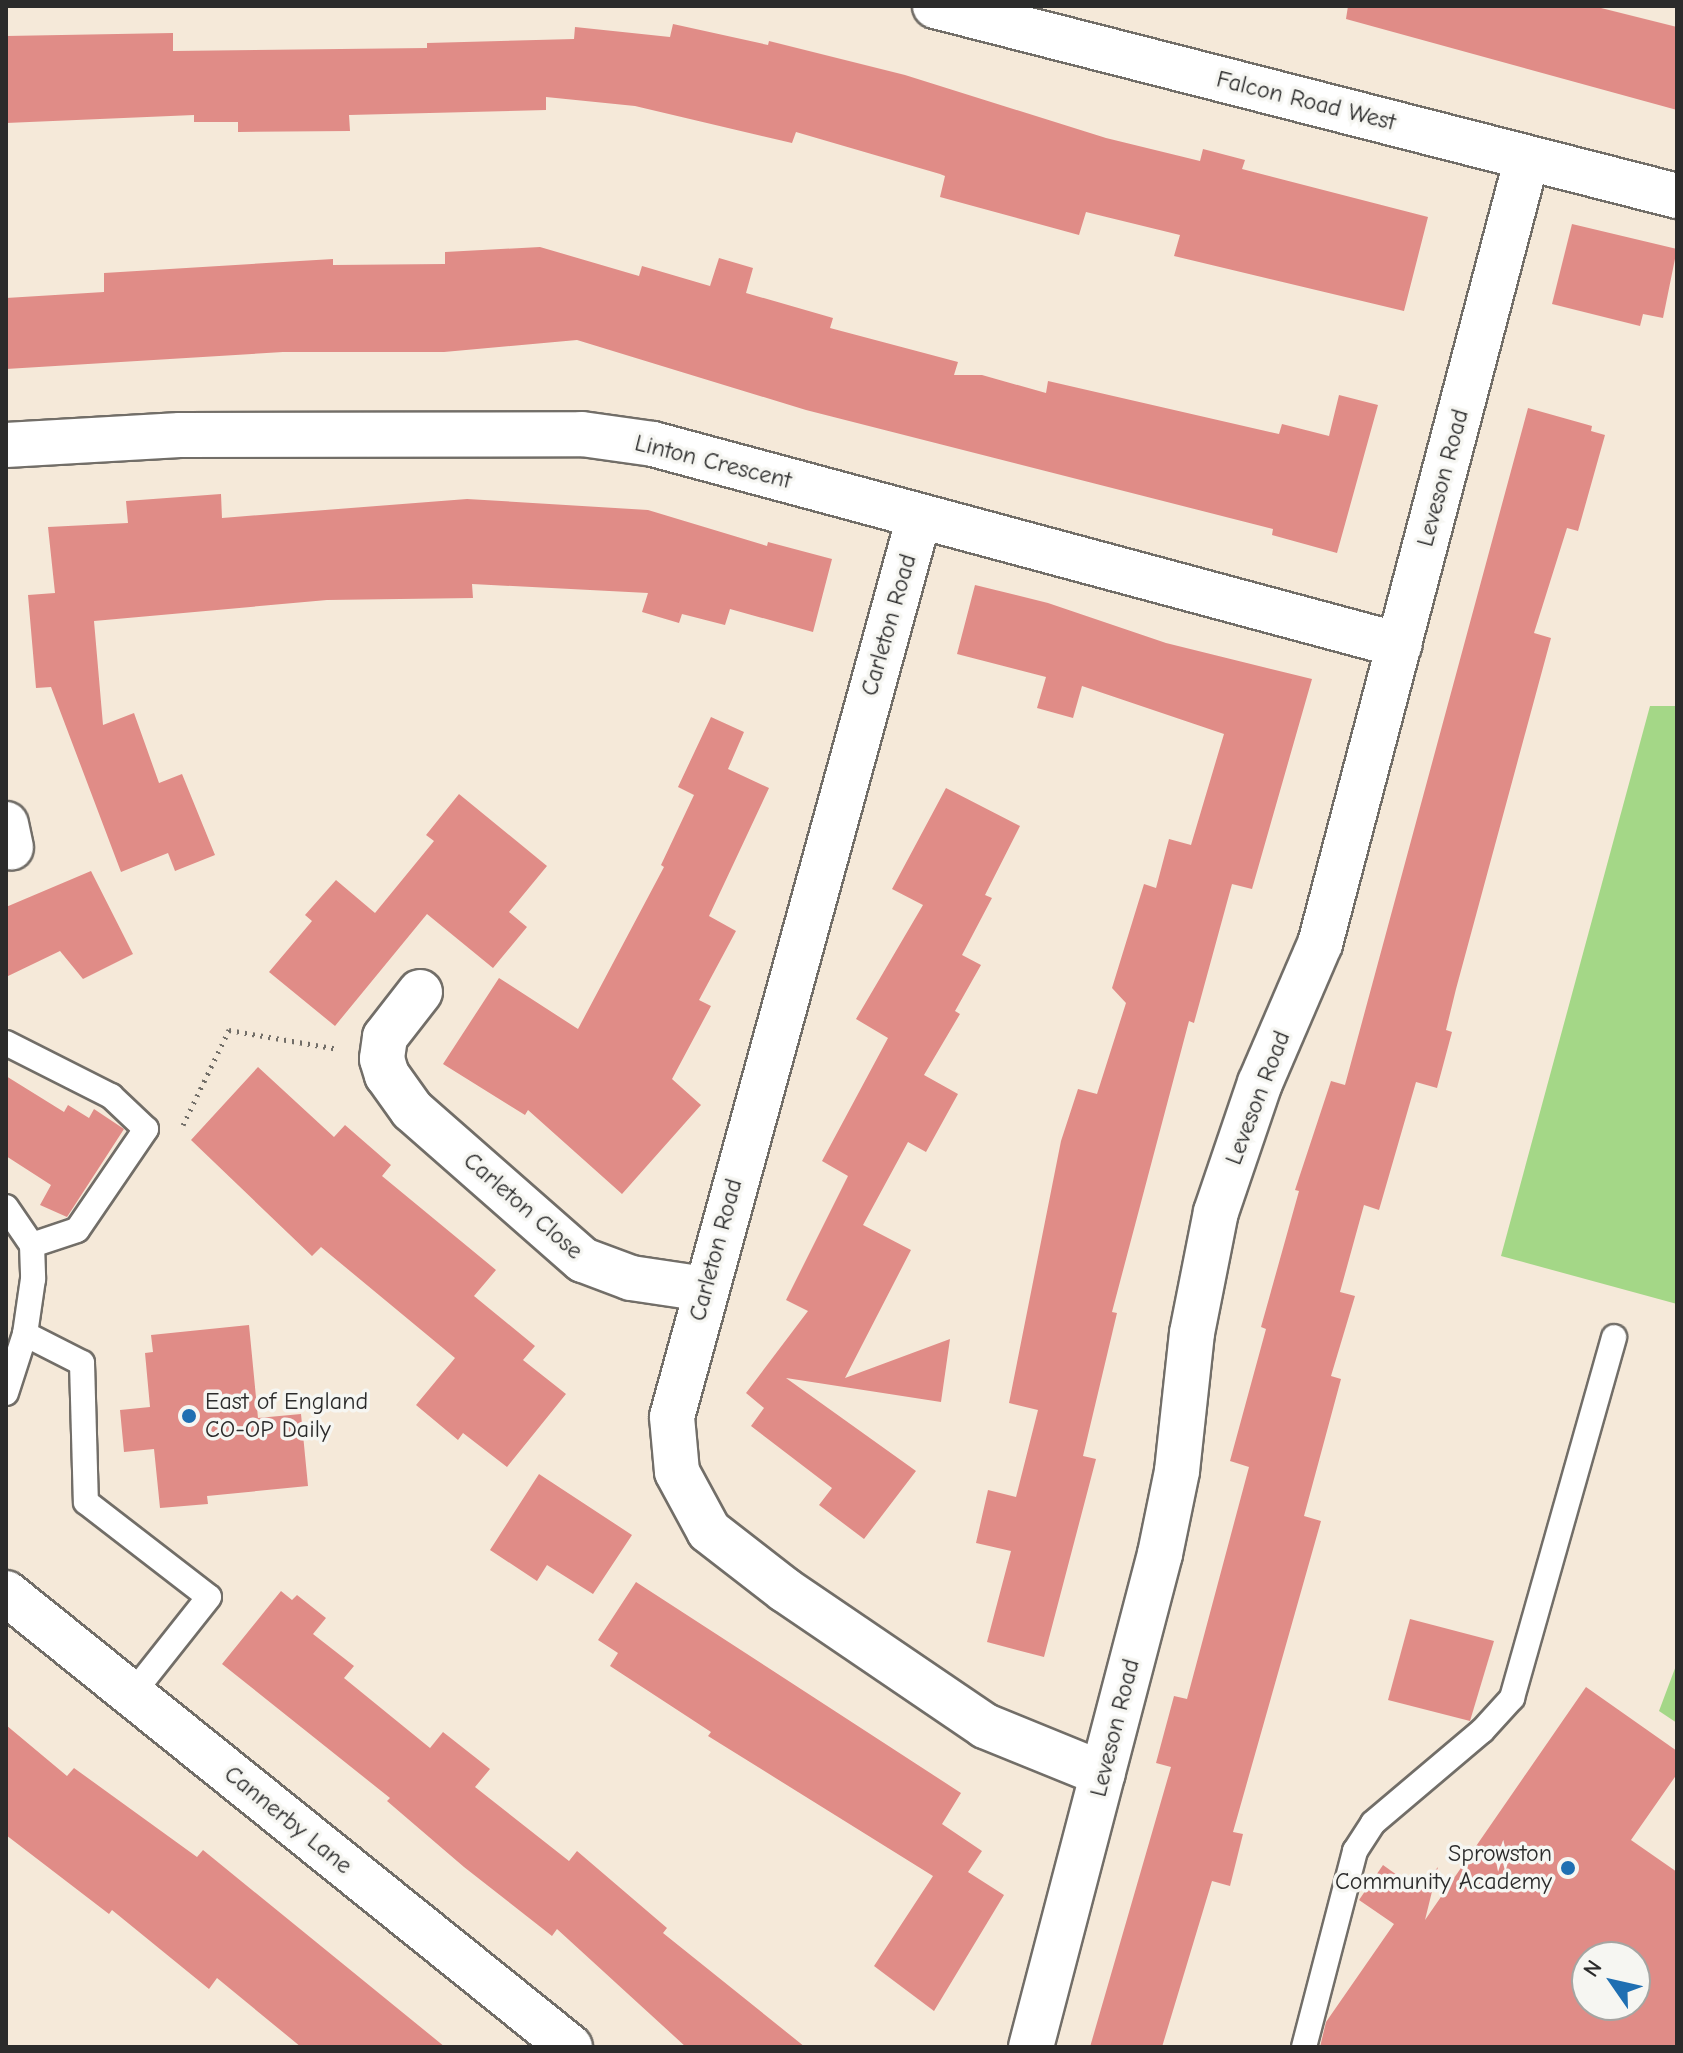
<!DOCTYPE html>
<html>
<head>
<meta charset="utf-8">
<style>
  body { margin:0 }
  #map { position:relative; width:1683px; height:2053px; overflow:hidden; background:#f5e9d9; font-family:"Comic Neue",sans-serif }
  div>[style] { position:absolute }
  .green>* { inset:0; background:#a4d787 }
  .building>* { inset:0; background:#e08c87 }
  .path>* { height:5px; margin-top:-2.5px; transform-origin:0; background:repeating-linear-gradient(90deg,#726e68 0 2px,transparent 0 8px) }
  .roads { filter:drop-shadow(2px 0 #726e68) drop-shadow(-2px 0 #726e68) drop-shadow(0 2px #726e68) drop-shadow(0 -2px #726e68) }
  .lane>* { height:24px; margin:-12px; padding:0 12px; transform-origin:12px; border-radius:12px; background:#fff }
  .street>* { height:44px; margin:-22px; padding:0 22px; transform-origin:22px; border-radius:22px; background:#fff }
  .dots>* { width:22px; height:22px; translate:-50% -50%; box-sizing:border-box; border:4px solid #f6f6f2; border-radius:50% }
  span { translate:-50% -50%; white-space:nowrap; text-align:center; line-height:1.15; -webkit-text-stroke:7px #f6f6f2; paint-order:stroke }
  .street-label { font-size:24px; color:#2b2b2b }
  .poi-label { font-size:24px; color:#2b2b2b }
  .left { translate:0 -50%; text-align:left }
  .right { translate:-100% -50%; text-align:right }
  .frame { position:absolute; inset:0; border:8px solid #2b2b2b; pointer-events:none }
  .north { position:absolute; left:1571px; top:1941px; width:80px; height:80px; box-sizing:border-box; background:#f6f6f2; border:2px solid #a5a5a2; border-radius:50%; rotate:304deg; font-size:22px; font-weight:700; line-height:32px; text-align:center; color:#2b2b2b }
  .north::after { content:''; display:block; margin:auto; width:28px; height:36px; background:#1f6fb2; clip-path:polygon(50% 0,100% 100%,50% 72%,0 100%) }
</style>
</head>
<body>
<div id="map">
  <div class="green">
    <i style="clip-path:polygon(1650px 706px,1677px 706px,1677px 1304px,1501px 1256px)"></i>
    <i style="clip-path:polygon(1677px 1663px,1677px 1723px,1659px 1711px)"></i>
  </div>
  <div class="building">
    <i style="clip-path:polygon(1348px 6px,1593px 6px,1677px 27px,1677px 110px,1346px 19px)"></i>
    <i style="clip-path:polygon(673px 24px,768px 45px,769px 41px,905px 75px,1106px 138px,1200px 161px,1203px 149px,1245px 160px,1242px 169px,1428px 217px,1404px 311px,1174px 256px,1180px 235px,1086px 212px,1079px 235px,940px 197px,945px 176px,940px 174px,796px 132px,792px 143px,635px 106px,546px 97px,546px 110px,349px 115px,350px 131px,238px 132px,238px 122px,194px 122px,194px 115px,6px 123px,6px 36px,173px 33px,173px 51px,427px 48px,427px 43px,574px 39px,575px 27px,670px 37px)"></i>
    <i style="clip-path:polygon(1572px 224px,1677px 249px,1663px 318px,1643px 314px,1640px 326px,1552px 304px)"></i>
    <i style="clip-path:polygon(540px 247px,639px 276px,642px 266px,710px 286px,719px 258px,753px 268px,746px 293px,833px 318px,830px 328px,958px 362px,954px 375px,982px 375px,1046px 393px,1048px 381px,1279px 434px,1282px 424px,1329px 436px,1339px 395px,1378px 405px,1337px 553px,1272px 535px,1273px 529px,806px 410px,577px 340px,444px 352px,283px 352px,6px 369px,6px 298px,104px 292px,104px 273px,333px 259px,333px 265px,445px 264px,445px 252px)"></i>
    <i style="clip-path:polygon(1528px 408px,1592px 426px,1591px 431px,1605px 435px,1578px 531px,1567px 528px,1534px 633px,1551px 638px,1456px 989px,1446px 1030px,1452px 1032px,1437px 1088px,1416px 1082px,1379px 1210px,1364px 1205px,1340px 1292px,1355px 1296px,1331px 1376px,1341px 1379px,1304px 1516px,1321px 1521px,1233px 1832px,1243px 1834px,1230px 1886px,1212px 1881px,1162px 2047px,1090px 2047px,1171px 1767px,1156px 1763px,1174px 1696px,1187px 1699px,1249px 1467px,1230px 1461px,1266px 1329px,1261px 1327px,1299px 1191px,1295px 1190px,1331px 1081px,1345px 1085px)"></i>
    <i style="clip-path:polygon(221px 494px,222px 518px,467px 499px,648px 510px,767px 546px,768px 542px,832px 559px,813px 632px,730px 609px,725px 625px,682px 614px,679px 623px,642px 612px,648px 593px,472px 584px,473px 598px,327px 600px,94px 621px,103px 725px,134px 713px,159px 783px,182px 774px,215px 855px,175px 871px,168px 853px,121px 872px,51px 687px,36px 688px,28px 595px,55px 593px,48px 527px,128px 523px,126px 501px)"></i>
    <i style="clip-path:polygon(975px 585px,1048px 603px,1166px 643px,1312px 679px,1252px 889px,1232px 884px,1194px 1023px,1189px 1021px,1112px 1312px,1117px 1313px,1083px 1456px,1096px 1459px,1044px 1657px,987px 1642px,1011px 1551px,976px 1543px,988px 1490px,1016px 1497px,1038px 1410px,1009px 1403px,1061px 1141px,1078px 1089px,1097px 1094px,1126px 1003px,1112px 988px,1144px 884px,1156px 888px,1169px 839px,1191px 845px,1224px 734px,1082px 686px,1073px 718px,1037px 708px,1046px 677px,957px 654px)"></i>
    <i style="clip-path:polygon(711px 717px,744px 732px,728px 769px,769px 788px,709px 916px,736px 931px,699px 1000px,711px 1006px,672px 1079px,701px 1105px,622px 1194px,528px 1110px,525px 1115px,443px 1064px,499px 978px,578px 1029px,664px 867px,661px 865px,694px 795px,678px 787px)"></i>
    <i style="clip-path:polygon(946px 788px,1020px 826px,985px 895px,992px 898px,962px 955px,981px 965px,955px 1011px,960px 1014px,924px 1075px,958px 1094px,926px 1152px,908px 1142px,863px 1225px,911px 1250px,845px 1378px,950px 1339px,941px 1402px,786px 1378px,916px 1471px,864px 1539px,819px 1505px,832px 1488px,751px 1426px,764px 1408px,746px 1393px,808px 1311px,786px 1300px,848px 1176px,822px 1161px,888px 1038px,856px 1019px,923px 905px,892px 889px)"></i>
    <i style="clip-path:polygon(459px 794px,547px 866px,509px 912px,527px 927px,493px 968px,427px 914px,335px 1026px,269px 972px,312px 921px,305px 915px,336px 880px,375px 913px,434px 841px,426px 835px)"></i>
    <i style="clip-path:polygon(91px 871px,133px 954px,83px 979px,60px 951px,6px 977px,6px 907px)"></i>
    <i style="clip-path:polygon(258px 1067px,334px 1137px,345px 1125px,391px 1165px,382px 1176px,496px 1270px,474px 1296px,535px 1346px,523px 1360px,566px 1394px,507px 1467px,463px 1433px,458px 1440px,416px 1405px,455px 1358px,321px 1247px,312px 1256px,191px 1140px)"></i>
    <i style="clip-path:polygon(6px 1076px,64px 1112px,68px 1105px,89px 1118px,94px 1109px,124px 1129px,67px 1217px,40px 1205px,51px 1185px,6px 1156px)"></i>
    <i style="clip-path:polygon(249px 1325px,258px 1418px,301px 1414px,308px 1486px,207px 1496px,208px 1504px,160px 1508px,154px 1449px,124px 1452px,120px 1410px,150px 1407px,145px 1353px,153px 1352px,151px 1335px)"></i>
    <i style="clip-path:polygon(539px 1474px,632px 1535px,593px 1594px,547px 1565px,537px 1581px,490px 1550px)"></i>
    <i style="clip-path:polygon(636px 1582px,961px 1793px,942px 1824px,982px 1851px,968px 1872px,1004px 1895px,934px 2011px,874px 1966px,933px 1876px,708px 1736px,711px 1732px,610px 1666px,618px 1653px,598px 1640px)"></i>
    <i style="clip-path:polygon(281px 1591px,292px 1600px,297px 1595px,326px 1618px,313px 1634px,354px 1666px,344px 1678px,430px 1748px,443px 1732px,490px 1769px,475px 1787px,569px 1861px,577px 1851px,667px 1928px,663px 1933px,805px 2047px,686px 2047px,557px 1929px,552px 1936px,464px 1867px,387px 1801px,390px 1798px,222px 1664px)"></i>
    <i style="clip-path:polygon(1410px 1619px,1494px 1641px,1470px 1721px,1388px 1700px)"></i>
    <i style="clip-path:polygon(evenodd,1586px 1687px,1677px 1751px,1677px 1774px,1631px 1840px,1677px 1872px,1677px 2047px,1320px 2047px,1326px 2022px,1394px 1924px,1359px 1900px,1383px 1865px,1418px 1890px,1438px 1867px,1425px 1920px,1586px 1687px,1587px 1957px,1635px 1957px,1635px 2005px,1587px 2005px,1587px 1957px)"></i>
    <i style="clip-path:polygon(6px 1725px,67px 1776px,74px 1768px,197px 1857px,203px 1850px,445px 2047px,301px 2047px,217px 1978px,209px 1989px,112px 1910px,109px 1914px,6px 1835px)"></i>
  </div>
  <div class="path">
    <i style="left:183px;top:1125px;width:106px;rotate:-64.2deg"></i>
    <i style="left:229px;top:1030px;width:111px;rotate:9.9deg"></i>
  </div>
  <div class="roads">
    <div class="lane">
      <i style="left:6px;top:1043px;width:118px;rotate:26.8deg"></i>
      <i style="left:111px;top:1096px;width:48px;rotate:43.3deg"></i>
      <i style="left:146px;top:1129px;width:122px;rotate:124.3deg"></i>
      <i style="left:77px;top:1230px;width:47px;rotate:161.6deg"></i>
      <i style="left:6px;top:1207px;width:46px;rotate:55.6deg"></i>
      <i style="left:32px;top:1245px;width:34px;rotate:88deg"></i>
      <i style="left:33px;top:1279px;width:56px;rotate:98.3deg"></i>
      <i style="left:25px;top:1334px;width:62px;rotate:107.9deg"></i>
      <i style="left:25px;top:1334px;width:64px;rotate:27deg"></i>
      <i style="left:82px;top:1363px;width:139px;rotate:88.4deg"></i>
      <i style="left:86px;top:1502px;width:155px;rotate:37.7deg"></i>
      <i style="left:209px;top:1597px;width:124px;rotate:128.4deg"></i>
      <i style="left:1304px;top:2047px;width:203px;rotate:-75.4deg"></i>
      <i style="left:1355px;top:1851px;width:33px;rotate:-57deg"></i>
      <i style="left:1373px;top:1823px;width:143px;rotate:-40.2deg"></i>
      <i style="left:1482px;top:1731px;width:45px;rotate:-47.7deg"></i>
      <i style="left:1512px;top:1698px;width:375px;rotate:-74.2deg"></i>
    </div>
    <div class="street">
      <i style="left:935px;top:6px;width:766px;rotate:14.36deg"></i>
      <i style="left:6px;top:445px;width:174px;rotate:-3.3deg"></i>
      <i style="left:180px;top:435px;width:402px;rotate:-0.1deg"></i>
      <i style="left:582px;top:434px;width:72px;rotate:8deg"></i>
      <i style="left:653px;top:444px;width:773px;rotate:15.08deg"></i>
      <i style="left:919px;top:517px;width:933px;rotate:105.35deg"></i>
      <i style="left:672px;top:1417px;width:55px;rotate:84.8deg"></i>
      <i style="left:677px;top:1472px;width:67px;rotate:61.5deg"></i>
      <i style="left:709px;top:1531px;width:96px;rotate:37.8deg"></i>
      <i style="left:785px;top:1590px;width:242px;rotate:34.2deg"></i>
      <i style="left:985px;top:1726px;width:127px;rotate:22.1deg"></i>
      <i style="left:6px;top:824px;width:24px;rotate:78deg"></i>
      <i style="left:420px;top:992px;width:57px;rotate:127.9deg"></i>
      <i style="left:385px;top:1037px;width:22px;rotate:98deg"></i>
      <i style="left:382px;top:1059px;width:17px;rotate:73deg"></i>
      <i style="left:387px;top:1075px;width:43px;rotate:54.5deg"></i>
      <i style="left:412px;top:1110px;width:227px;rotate:41.3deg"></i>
      <i style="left:583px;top:1260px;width:51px;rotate:20.6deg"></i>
      <i style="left:631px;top:1278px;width:75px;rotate:8.5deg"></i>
      <i style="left:6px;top:1593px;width:724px;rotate:38.83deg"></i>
      <i style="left:1031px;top:2047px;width:510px;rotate:-75.34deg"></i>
      <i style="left:1160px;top:1554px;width:85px;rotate:-78.4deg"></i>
      <i style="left:1177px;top:1471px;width:139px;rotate:-83.8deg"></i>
      <i style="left:1192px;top:1333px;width:123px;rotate:-78.8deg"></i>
      <i style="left:1216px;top:1212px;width:136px;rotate:-71.2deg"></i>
      <i style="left:1260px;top:1083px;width:151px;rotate:-66.7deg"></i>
      <i style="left:1320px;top:944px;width:813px;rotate:-75.25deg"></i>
    </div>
  </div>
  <div class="dots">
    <i style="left:189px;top:1416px;background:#1f6fb2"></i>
    <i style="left:1568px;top:1868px;background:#1f6fb2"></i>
  </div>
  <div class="street-label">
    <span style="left:1306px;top:101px;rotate:14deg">Falcon Road West</span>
    <span style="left:713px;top:462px;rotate:14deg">Linton Crescent</span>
    <span style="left:1443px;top:478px;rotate:-75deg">Leveson Road</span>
    <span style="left:889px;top:625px;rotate:-74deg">Carleton Road</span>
    <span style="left:1258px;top:1098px;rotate:-69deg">Leveson Road</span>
    <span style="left:523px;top:1206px;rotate:41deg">Carleton Close</span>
    <span style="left:716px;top:1250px;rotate:-75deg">Carleton Road</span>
    <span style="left:1115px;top:1728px;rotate:-76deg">Leveson Road</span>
    <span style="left:288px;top:1820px;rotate:39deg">Cannerby Lane</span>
  </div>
  <div class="poi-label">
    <span class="left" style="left:205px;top:1416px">East of England<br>CO-OP Daily</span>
    <span class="right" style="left:1552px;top:1868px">Sprowston<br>Community Academy</span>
  </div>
  <div class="frame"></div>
  <div class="north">N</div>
</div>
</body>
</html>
